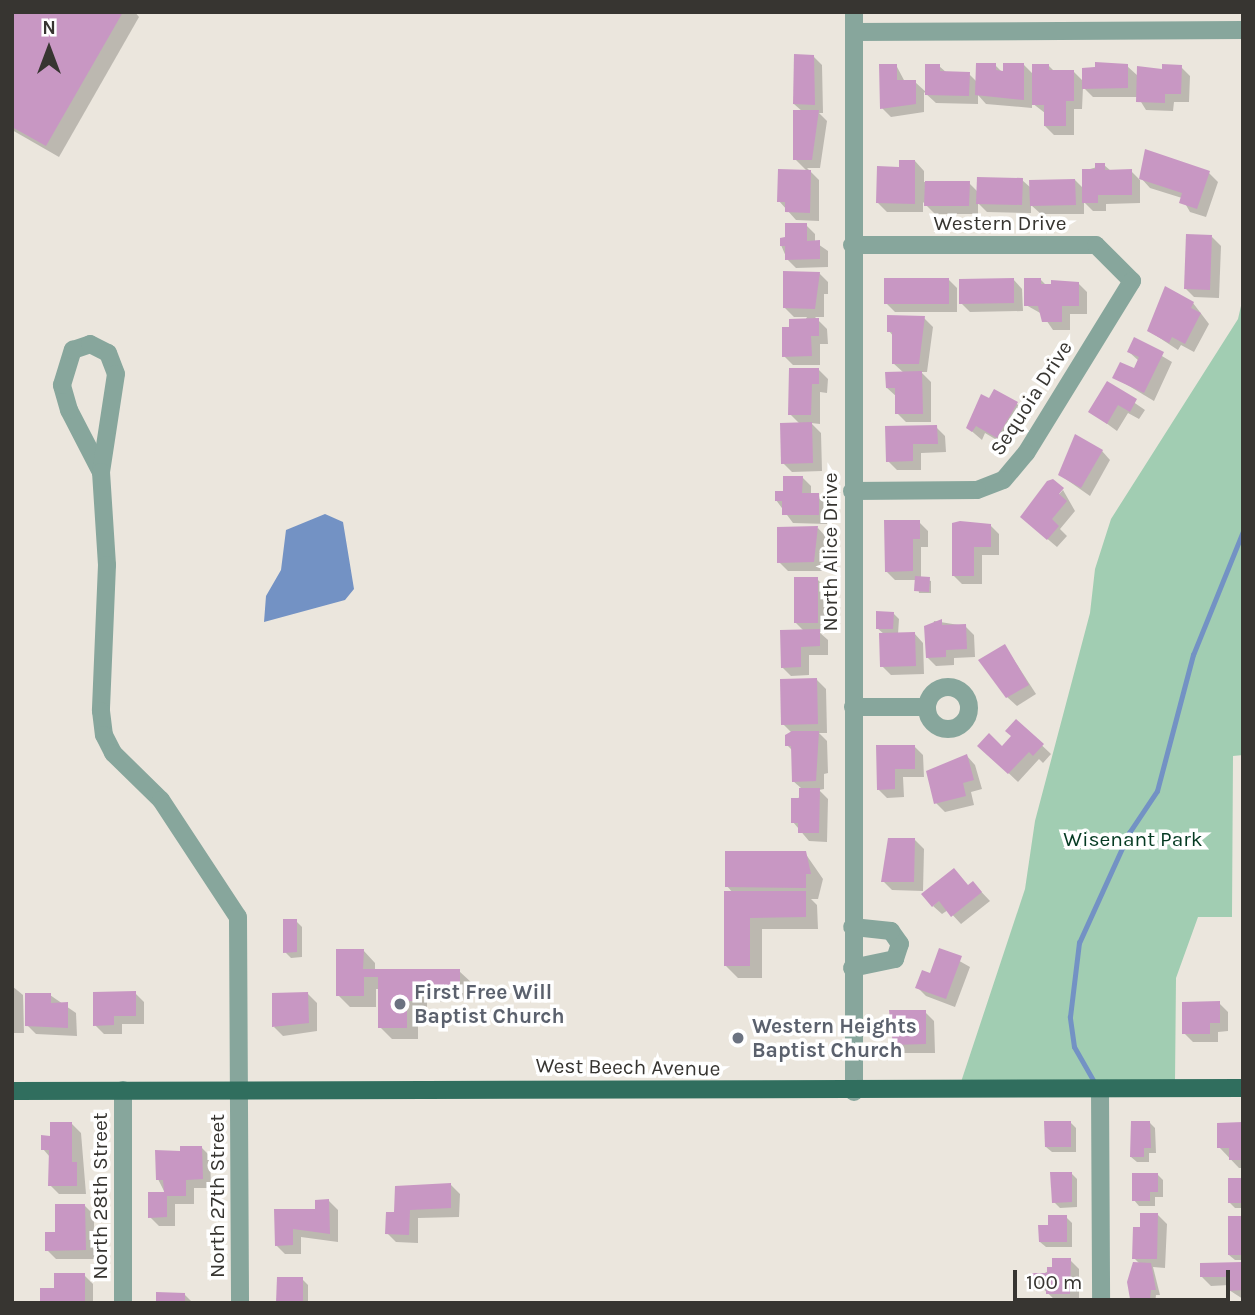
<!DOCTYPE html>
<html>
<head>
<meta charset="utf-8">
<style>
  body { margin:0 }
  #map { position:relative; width:1255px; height:1315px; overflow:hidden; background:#ebe6dd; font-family:Karla,sans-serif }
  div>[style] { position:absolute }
  .green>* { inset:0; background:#a1cdb2 }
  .water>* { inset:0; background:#7392c4 }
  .shadow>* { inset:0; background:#0003 }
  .stream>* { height:4.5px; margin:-2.25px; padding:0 2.25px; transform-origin:2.25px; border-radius:2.25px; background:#7392c4 }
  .building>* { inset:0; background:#c897c3 }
  .minor>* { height:18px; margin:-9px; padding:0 9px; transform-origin:9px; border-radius:9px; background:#87a69c }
  .minor>.ring { margin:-9px; padding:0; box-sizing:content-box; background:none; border:18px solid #87a69c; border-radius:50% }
  .major>* { height:18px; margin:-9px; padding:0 9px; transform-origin:9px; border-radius:9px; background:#306e5e }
  .dots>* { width:19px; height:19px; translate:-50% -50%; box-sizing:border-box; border:4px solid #fff; border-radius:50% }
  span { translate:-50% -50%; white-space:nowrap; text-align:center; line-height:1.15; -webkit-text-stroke:7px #fff; paint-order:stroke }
  .street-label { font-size:21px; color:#373531 }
  .park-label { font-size:21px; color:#053a22 }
  .worship-label { font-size:21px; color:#5b616d; font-weight:700 }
  .left { translate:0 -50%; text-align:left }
  .frame { position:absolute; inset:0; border:14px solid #373531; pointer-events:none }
  .north { position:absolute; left:14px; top:14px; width:70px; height:70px; -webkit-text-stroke:5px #fff; paint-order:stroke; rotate:0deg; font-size:19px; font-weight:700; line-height:28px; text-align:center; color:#373531 }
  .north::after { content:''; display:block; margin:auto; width:24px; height:32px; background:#373531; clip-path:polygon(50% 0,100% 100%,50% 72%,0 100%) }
  .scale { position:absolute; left:1013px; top:1270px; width:217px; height:32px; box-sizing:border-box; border:4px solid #373531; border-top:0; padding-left:9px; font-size:21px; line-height:24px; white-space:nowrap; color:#373531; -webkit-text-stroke:5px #fff; paint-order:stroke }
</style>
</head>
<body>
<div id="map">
  <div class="green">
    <i style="clip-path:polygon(1243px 297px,1243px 755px,1233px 756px,1232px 917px,1198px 917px,1176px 978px,1175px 1082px,961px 1082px,1025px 889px,1035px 821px,1090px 613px,1095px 569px,1111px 519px,1238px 319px)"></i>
  </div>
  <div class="water">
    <i style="clip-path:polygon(325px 514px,343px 522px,354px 589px,345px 600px,264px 622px,266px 596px,281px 570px,286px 530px)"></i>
  </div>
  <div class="shadow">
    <i style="clip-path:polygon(12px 12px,135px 12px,139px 17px,59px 157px,12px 130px)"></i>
    <i style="clip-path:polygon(813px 56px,822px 65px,823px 113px,819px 113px,827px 121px,820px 168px,807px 168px,819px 180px,819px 221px,796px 220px,779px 201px,807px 171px,795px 159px,803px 112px,794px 104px)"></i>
    <i style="clip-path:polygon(896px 65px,905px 82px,915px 82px,927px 93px,939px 66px,947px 73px,969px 74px,977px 82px,995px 65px,1004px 74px,1024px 65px,1034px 75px,1048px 65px,1055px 72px,1074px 72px,1084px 82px,1127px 66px,1138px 76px,1181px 67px,1190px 76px,1189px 102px,1174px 102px,1173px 111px,1146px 110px,1138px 97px,1093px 97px,1083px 87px,1082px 109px,1074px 109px,1074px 135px,1054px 135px,1045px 126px,1045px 113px,1032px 103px,1032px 108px,986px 104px,978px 95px,978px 104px,936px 103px,924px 92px,924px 112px,891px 117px,882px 108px)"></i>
    <i style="clip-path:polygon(915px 161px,924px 171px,924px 182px,969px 183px,978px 192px,1022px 180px,1031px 188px,1075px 180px,1084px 189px,1083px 171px,1104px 165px,1111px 171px,1131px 171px,1140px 180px,1140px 203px,1106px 204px,1106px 211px,1093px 211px,1084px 202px,1084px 214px,1041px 214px,1031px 205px,1031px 213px,987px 212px,978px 203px,978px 214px,935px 214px,923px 202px,923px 212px,887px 212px,878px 203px,900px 169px)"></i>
    <i style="clip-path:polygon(1209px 173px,1218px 182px,1206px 217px,1190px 212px,1182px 198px,1150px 188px,1141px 178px)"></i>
    <i style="clip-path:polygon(806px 225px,815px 234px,815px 242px,828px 251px,828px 267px,796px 268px,787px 259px,781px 245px)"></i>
    <i style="clip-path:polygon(1212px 237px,1221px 246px,1219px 298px,1194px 297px,1185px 288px)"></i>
    <i style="clip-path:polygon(819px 273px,828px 282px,828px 294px,824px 294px,824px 317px,815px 317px,827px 329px,828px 344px,820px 344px,820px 365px,793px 365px,784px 356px,807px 317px,794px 317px,785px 308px)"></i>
    <i style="clip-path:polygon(948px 279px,957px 288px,957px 312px,895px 312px,886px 303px)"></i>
    <i style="clip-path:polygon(1013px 279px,1022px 289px,1023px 311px,970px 312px,961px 303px)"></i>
    <i style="clip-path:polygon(1041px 280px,1047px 286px,1078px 283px,1087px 292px,1087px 314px,1070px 314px,1070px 330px,1053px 330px,1042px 314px,1026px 305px)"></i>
    <i style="clip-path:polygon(1193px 303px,1209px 324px,1194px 352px,1181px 345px,1178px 350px,1149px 331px)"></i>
    <i style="clip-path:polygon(924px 318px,933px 327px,927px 372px,921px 372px,931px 382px,931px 422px,906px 422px,897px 413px,897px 397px,887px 388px,904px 373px,893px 363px,894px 337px,889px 331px)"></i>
    <i style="clip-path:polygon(1135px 340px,1172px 362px,1154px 401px,1114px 377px,1134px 371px,1139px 361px,1129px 352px)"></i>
    <i style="clip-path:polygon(819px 370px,828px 379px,827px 393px,820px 392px,820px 424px,811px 423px,821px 433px,822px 471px,792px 472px,783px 463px,800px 424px,790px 414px)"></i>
    <i style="clip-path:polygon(1107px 384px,1145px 410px,1139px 419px,1128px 413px,1117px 431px,1091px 412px)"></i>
    <i style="clip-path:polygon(990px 401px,1017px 404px,1026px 412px,1007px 446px,985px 433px,982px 440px,968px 428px)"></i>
    <i style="clip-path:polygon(936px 427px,945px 436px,946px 452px,921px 453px,921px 470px,897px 470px,888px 461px)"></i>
    <i style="clip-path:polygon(1102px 451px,1110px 460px,1090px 496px,1060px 475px)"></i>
    <i style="clip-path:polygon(802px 477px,811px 486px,811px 495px,818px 495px,827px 504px,827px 524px,793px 523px,776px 500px)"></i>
    <i style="clip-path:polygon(1063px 490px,1075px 511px,1060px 529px,1067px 536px,1057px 547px,1031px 525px)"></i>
    <i style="clip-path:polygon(919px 522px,928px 531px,928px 547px,921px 547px,921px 578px,931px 581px,931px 593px,919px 593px,917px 580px,895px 580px,886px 571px)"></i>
    <i style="clip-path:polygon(954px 525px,990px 525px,999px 534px,999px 555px,982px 555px,982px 584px,962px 584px,953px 575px)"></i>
    <i style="clip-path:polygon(818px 528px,826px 537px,822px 571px,788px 571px,779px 562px)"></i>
    <i style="clip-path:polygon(817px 579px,826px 588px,826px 632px,819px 632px,828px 640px,828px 655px,809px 655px,809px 675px,791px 676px,782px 667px,804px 631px,795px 622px)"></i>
    <i style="clip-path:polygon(893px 613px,899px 619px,898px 634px,914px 633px,923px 643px,924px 674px,891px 675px,882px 666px,884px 634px,877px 628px)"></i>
    <i style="clip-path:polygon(934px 621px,965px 626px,974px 635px,975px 657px,954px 658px,954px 665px,936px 666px,927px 657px)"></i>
    <i style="clip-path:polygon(1005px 646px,1036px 694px,1017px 706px,1007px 697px)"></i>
    <i style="clip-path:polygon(817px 680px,826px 689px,827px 733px,819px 733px,827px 741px,828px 773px,824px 774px,824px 789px,819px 790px,828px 799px,827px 842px,809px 841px,793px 822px,801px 788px,793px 781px,793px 751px,787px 745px,794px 735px,783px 724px)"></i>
    <i style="clip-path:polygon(1016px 721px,1051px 754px,1043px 763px,1039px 759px,1018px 782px,980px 746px,1002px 748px,1013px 736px)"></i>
    <i style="clip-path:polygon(914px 746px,923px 755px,924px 777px,903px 777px,904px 797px,887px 798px,878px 789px,878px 747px)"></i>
    <i style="clip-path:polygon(967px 756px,975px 765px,982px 789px,971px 792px,974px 805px,945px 812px,936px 803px)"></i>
    <i style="clip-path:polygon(915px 840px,924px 849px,923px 891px,892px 890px,883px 881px)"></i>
    <i style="clip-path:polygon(805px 853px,823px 879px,818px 899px,811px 899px,817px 905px,818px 929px,762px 929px,762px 978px,738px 978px,726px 966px,733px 893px,727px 886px)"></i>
    <i style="clip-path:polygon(962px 879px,969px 887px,973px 883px,990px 901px,961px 924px,948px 910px,942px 914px,933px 906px)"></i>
    <i style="clip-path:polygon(296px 921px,302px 927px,302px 957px,291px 958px,285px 952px)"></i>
    <i style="clip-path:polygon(363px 950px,375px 963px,375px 971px,459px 971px,472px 983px,472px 1000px,427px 1002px,427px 1012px,418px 1012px,418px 1039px,392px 1039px,380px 1027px,380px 989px,376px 989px,376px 1007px,350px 1007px,338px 995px)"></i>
    <i style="clip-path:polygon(940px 950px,970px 967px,955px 1007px,926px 996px,917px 987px,931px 975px)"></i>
    <i style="clip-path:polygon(12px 986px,23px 995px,24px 1033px,12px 1033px)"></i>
    <i style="clip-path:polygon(135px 993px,144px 1002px,144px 1024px,122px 1024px,122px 1034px,104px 1034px,95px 1025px)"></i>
    <i style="clip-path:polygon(308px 994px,317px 1003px,317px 1031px,283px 1036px,274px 1027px)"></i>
    <i style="clip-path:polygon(50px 995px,76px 1013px,77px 1036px,36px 1034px,27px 1025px)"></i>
    <i style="clip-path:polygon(1219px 1003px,1228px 1012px,1228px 1031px,1218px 1032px,1218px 1042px,1193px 1042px,1184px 1033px)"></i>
    <i style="clip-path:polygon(925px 1012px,934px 1021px,935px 1053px,904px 1053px,894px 1044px)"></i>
    <i style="clip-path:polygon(1070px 1122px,1076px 1128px,1076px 1152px,1052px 1152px,1046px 1147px)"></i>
    <i style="clip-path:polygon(1150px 1123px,1155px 1128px,1156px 1153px,1149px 1153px,1149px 1162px,1137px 1162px,1131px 1157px)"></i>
    <i style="clip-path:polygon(72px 1124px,81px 1133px,86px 1194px,59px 1194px,50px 1185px,50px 1157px,43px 1149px)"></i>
    <i style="clip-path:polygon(1243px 1124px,1243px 1168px,1239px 1168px,1219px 1147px)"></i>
    <i style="clip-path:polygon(201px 1147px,210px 1156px,211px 1188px,194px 1188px,194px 1204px,175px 1204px,175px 1226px,159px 1226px,150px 1217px,165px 1193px,158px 1179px,182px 1153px)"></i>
    <i style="clip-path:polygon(1071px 1173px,1077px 1179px,1077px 1207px,1060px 1208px,1054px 1202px)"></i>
    <i style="clip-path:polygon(1158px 1175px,1163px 1180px,1163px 1197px,1155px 1197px,1155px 1206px,1139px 1206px,1134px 1200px)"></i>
    <i style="clip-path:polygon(1243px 1180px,1243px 1208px,1235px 1208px,1229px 1202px)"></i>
    <i style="clip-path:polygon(451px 1185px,460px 1194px,459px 1217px,418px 1218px,418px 1243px,396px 1242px,387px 1233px,396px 1214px)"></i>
    <i style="clip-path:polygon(329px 1201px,338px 1210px,338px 1242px,301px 1237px,301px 1254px,285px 1254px,276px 1245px,276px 1211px,317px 1211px)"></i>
    <i style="clip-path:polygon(85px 1206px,94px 1215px,94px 1259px,56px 1259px,47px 1250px)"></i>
    <i style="clip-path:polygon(1158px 1215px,1167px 1224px,1165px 1268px,1153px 1267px,1160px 1295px,1156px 1295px,1155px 1303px,1136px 1303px,1131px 1298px,1140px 1264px,1134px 1258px,1141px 1229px)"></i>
    <i style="clip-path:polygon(1066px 1217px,1072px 1223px,1072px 1247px,1046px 1247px,1040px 1242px,1050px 1227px)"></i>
    <i style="clip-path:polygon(1243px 1217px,1243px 1260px,1235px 1260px,1229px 1255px)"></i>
    <i style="clip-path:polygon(1070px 1260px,1079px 1269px,1079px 1302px,1057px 1302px,1033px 1279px)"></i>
    <i style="clip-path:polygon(1243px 1264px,1243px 1299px,1229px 1290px,1229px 1285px,1211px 1286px,1202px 1277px)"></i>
    <i style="clip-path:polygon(84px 1275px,93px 1284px,93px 1303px,42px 1303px)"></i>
    <i style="clip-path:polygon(302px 1279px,308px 1285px,308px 1303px,278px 1303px)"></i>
    <i style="clip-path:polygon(185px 1295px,193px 1303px,158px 1303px)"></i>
  </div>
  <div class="stream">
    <i style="left:1094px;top:1082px;width:40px;rotate:-119.7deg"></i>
    <i style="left:1074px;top:1047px;width:30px;rotate:-98deg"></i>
    <i style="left:1070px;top:1017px;width:75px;rotate:-83.1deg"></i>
    <i style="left:1079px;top:943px;width:121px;rotate:-65.6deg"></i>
    <i style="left:1129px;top:833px;width:50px;rotate:-56.3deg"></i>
    <i style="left:1157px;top:791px;width:141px;rotate:-75.2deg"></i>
    <i style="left:1193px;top:655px;width:134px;rotate:-68deg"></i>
  </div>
  <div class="building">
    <i style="clip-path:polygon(12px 12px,123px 12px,46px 146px,12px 127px)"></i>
    <i style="clip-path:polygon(794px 54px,814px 55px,815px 105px,793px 104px)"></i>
    <i style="clip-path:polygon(1095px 62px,1128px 64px,1128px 88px,1082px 89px,1082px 68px,1095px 67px)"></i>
    <i style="clip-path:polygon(976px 63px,996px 63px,996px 70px,1003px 71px,1003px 63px,1024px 63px,1024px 100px,975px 95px)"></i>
    <i style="clip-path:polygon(879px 64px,897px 64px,897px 80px,916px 80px,916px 104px,880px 109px)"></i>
    <i style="clip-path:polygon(925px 64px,940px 64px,940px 71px,970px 72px,969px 96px,925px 95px)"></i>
    <i style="clip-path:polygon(1032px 64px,1049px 64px,1049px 70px,1074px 70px,1074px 101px,1066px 101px,1066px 126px,1044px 126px,1044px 105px,1032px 105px)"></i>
    <i style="clip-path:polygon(1162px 64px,1182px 65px,1181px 94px,1165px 94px,1165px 103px,1136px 102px,1137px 66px,1162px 69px)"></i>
    <i style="clip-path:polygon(793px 110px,819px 110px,812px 160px,793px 160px)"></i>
    <i style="clip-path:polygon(1145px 149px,1210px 171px,1197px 209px,1179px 203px,1182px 193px,1139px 179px)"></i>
    <i style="clip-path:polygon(899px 160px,915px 160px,915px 204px,876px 203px,877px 166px,899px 167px)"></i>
    <i style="clip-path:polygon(1095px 163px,1105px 163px,1105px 170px,1132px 169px,1132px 195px,1098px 195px,1098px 203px,1082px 203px,1082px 169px,1095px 169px)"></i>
    <i style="clip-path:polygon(778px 169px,811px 170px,810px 213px,785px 212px,785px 202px,777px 202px)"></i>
    <i style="clip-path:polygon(977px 177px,1023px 178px,1022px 205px,976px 204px)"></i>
    <i style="clip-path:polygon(1075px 179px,1076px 205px,1030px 206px,1029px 180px)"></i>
    <i style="clip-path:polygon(925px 181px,970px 181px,969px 206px,924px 206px)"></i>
    <i style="clip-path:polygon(785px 223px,807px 223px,807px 241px,820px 240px,820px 259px,785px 260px,785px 246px,780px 246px,780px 238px,785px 237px)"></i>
    <i style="clip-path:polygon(1186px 234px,1212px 235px,1210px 290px,1184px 289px)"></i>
    <i style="clip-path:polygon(783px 271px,820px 272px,815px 309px,783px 308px)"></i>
    <i style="clip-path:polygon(884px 278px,949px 278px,949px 304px,884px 304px)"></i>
    <i style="clip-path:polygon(1014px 278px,1014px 303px,959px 304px,959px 279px)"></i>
    <i style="clip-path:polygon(1024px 278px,1041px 278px,1041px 284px,1051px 284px,1051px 280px,1079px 282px,1079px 306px,1062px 306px,1062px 322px,1042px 322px,1038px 306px,1024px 306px)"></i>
    <i style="clip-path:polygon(1165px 286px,1194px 302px,1191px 308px,1201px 313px,1185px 344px,1172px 337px,1169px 343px,1147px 331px)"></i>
    <i style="clip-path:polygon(887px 315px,925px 316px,919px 364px,892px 364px,892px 332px,887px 332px)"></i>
    <i style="clip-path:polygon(819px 318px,819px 336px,811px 336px,812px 356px,782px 357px,782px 327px,789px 327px,789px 319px)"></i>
    <i style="clip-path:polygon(1134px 337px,1164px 352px,1144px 393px,1112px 378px,1120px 362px,1134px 368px,1139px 357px,1127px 352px)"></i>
    <i style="clip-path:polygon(789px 368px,819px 368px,819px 384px,812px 384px,811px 415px,788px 415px)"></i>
    <i style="clip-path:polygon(922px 371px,923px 414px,895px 414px,895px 388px,886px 388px,885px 372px)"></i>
    <i style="clip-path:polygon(1107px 381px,1137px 399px,1130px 412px,1118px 405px,1107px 424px,1088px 412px)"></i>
    <i style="clip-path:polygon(994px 389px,1018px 402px,997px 438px,976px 426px,972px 432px,966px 428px,981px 394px,989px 398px)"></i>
    <i style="clip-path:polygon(812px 422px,813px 463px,781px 464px,780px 423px)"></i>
    <i style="clip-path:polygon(937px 425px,938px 444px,913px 444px,913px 461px,886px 462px,885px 426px)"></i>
    <i style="clip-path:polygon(1075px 434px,1103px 450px,1081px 488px,1058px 475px)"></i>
    <i style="clip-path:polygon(783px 476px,803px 476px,802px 493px,819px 493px,819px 515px,782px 515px,782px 501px,775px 501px,775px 491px,783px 491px)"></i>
    <i style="clip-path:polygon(1053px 479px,1064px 488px,1059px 494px,1067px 501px,1052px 519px,1059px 526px,1047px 540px,1020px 517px,1047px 481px)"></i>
    <i style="clip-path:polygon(884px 520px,920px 520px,920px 539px,913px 539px,913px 571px,885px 572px)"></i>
    <i style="clip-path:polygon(960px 521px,991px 524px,991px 547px,974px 547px,974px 576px,952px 576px,952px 523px)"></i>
    <i style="clip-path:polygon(818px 526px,814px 562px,777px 563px,777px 527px)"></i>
    <i style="clip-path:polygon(915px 576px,930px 577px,929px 592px,914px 591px)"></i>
    <i style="clip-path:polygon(794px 577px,818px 577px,818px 623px,794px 623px)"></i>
    <i style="clip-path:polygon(876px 611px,894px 612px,893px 629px,876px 629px)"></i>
    <i style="clip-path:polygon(942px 619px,942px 625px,966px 624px,967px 649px,946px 650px,946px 657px,926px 658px,924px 626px)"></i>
    <i style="clip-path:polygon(820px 629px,820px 646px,801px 647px,801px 667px,781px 668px,780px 630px)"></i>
    <i style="clip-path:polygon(915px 632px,916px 666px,880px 667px,879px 633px)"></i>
    <i style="clip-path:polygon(1005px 644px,1029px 685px,1006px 698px,978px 660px)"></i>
    <i style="clip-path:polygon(817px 678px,818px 724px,781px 725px,780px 679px)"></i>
    <i style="clip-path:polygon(1016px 719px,1044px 744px,1033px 756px,1029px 752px,1008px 774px,977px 746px,989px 733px,1002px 746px,1011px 736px,1005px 731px)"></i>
    <i style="clip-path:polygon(792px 731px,819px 731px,816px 781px,792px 782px,791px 746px,785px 746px,785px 735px)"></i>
    <i style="clip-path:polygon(876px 745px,915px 745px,915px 769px,895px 769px,895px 789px,877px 790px)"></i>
    <i style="clip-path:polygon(967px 754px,974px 780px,963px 783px,966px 796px,934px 804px,926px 771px)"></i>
    <i style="clip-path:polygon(799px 788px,820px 788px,819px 833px,798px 833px,798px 823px,791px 823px,791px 798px,799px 798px)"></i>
    <i style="clip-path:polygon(888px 838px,915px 838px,914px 882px,881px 882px)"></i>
    <i style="clip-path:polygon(725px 851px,806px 851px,811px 874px,806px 874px,806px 888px,725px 887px)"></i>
    <i style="clip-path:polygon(954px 868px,968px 885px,973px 881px,982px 892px,951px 917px,939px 901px,932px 907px,921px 894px)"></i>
    <i style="clip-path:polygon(724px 891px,806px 891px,806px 917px,750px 918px,750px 966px,724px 966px)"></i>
    <i style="clip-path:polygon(283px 919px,297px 919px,297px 952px,283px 953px)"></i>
    <i style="clip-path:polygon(939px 948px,962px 956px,946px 999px,915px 988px,922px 970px,930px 973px)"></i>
    <i style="clip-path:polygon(336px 949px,364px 949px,363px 969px,460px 969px,460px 988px,415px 990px,415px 1001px,407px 1001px,407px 1028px,378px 1028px,378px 977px,364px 977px,364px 996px,336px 996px)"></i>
    <i style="clip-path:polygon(136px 991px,136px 1016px,114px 1016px,114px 1025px,93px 1026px,93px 992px)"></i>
    <i style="clip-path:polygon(308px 992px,309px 1023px,272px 1027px,272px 993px)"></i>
    <i style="clip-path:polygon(25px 993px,51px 993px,51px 1003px,68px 1002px,68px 1028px,25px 1026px)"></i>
    <i style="clip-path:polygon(1220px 1001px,1220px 1023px,1210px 1023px,1210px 1034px,1182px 1034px,1182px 1002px)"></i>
    <i style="clip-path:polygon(889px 1010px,926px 1010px,926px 1044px,893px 1045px)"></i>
    <i style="clip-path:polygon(1044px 1121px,1071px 1121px,1071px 1147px,1045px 1147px)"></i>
    <i style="clip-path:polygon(1131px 1121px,1150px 1121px,1151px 1148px,1144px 1148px,1144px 1157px,1130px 1157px)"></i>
    <i style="clip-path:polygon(50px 1122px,72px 1122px,72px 1162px,77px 1162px,77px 1186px,48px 1186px,49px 1150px,41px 1150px,41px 1135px,50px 1136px)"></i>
    <i style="clip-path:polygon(1243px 1122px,1243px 1160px,1229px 1160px,1229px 1148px,1217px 1148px,1217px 1123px)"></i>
    <i style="clip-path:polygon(180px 1146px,202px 1146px,203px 1179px,186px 1180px,186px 1196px,167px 1196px,167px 1217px,148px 1218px,148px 1192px,164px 1192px,163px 1180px,156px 1180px,155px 1150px,180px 1151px)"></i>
    <i style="clip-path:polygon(1050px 1172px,1072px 1172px,1072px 1202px,1052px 1203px)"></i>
    <i style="clip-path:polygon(1132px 1173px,1158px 1173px,1158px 1192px,1150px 1192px,1150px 1201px,1132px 1201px)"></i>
    <i style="clip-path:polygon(1228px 1178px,1243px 1178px,1243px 1203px,1228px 1203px)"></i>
    <i style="clip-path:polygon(451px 1183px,451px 1208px,410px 1210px,409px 1235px,385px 1234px,386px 1212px,394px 1212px,395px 1186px)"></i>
    <i style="clip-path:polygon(329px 1199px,330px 1234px,293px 1229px,293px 1245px,275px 1246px,274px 1209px,315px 1209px,315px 1200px)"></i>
    <i style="clip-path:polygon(55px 1204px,85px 1204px,86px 1250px,45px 1251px,45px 1232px,55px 1232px)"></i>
    <i style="clip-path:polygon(1140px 1213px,1158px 1213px,1157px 1259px,1132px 1259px,1133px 1227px,1140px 1227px)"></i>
    <i style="clip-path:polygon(1048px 1215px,1067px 1215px,1067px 1242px,1039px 1242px,1038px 1225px,1048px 1225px)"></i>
    <i style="clip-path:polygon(1228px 1216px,1243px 1216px,1243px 1255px,1228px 1255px)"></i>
    <i style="clip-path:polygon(1052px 1258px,1071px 1258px,1070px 1294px,1046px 1294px,1046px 1280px,1032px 1280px,1032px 1273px,1047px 1273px,1047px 1267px,1052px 1267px)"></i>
    <i style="clip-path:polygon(1133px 1262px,1151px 1263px,1156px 1290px,1151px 1290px,1150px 1299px,1130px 1299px,1127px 1282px)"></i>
    <i style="clip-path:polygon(1243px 1262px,1243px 1290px,1227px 1291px,1227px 1277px,1200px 1277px,1200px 1263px)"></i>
    <i style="clip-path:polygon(54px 1273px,85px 1273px,85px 1303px,40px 1303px,40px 1288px,54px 1288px)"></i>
    <i style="clip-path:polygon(277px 1277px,303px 1277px,303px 1303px,276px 1303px)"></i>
    <i style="clip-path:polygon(156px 1292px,185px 1293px,185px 1303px,156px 1303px)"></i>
  </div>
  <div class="minor">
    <i style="left:854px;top:32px;width:389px;rotate:-0.3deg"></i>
    <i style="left:852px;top:245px;width:244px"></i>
    <i style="left:1096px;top:245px;width:51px;rotate:45deg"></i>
    <i style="left:1132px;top:281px;width:202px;rotate:121.6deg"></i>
    <i style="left:1026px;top:453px;width:35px;rotate:130deg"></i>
    <i style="left:1003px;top:480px;width:28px;rotate:159deg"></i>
    <i style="left:977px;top:490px;width:125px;rotate:179.5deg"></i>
    <i style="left:101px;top:472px;width:70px;rotate:-117.3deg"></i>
    <i style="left:69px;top:410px;width:26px;rotate:-106deg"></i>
    <i style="left:62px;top:385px;width:37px;rotate:-73deg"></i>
    <i style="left:73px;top:350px;width:18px;rotate:-19deg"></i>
    <i style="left:90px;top:344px;width:20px;rotate:27deg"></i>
    <i style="left:108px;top:353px;width:22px;rotate:69deg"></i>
    <i style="left:116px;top:374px;width:99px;rotate:98.7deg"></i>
    <i style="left:101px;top:472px;width:93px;rotate:86.3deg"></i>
    <i style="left:107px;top:565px;width:146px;rotate:92.4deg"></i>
    <i style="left:101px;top:711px;width:24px;rotate:83deg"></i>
    <i style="left:104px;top:735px;width:20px;rotate:63deg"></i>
    <i style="left:113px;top:753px;width:67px;rotate:44.4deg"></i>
    <i style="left:161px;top:800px;width:140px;rotate:56.7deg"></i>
    <i style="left:238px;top:917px;width:386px;rotate:89.7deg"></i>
    <i class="ring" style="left:927px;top:687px;width:24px;height:24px"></i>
    <i style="left:853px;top:707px;width:74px"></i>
    <i style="left:852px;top:968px;width:44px;rotate:-11.8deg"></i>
    <i style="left:895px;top:959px;width:16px;rotate:-72deg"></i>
    <i style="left:900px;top:944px;width:16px;rotate:-125deg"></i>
    <i style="left:891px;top:931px;width:39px;rotate:-174deg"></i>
    <i style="left:1100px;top:1089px;width:214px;rotate:89.7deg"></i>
    <i style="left:123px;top:1090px;width:213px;rotate:90deg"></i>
    <i style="left:854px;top:1092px;width:1080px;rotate:-90deg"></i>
  </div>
  <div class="major">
    <i style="left:12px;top:1091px;width:1231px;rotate:-0.14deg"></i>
  </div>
  <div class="dots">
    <i style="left:400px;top:1004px;background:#6b7280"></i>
    <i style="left:738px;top:1038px;background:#6b7280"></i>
  </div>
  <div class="street-label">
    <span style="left:1000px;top:223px">Western Drive</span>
    <span style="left:1031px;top:398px;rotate:-57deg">Sequoia Drive</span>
    <span style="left:830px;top:552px;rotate:-90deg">North Alice Drive</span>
    <span style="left:628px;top:1067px;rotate:1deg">West Beech Avenue</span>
    <span style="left:100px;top:1196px;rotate:-90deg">North 28th Street</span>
    <span style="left:217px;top:1196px;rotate:-90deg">North 27th Street</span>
  </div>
  <div class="park-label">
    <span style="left:1133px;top:839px">Wisenant Park</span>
  </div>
  <div class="worship-label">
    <span class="left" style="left:414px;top:1004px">First Free Will<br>Baptist Church</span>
    <span class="left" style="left:752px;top:1038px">Western Heights<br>Baptist Church</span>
  </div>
  <div class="frame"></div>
  <div class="north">N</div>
  <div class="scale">100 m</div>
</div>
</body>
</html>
